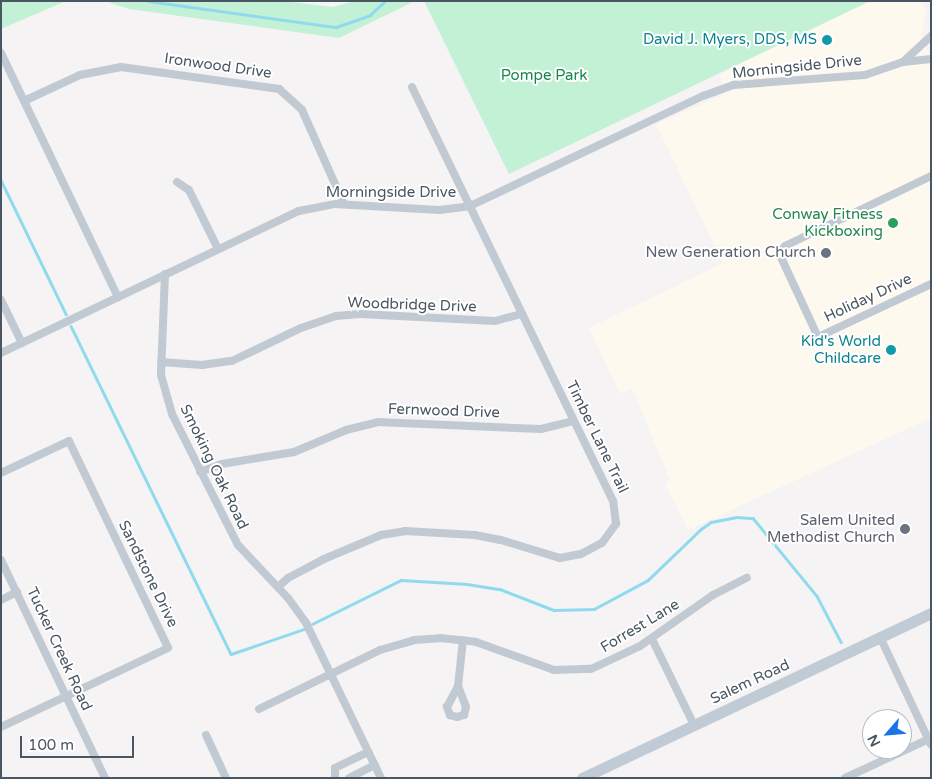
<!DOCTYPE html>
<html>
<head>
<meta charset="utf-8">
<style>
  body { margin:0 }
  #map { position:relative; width:932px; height:779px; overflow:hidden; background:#f5f3f3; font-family:"Varela Round",sans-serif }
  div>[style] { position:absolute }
  .commercial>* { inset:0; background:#fdf9ef }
  .green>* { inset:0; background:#c3f1d5 }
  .stream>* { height:2.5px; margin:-1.25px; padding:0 1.25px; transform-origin:1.25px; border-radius:1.25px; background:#90daee }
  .street>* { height:8px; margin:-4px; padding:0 4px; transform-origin:4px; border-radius:4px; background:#c1cad2 }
  .secondary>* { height:11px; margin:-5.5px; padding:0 5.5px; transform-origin:5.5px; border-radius:5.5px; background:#c1cbd6 }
  .dots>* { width:14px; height:14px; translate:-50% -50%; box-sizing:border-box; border:2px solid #fff; border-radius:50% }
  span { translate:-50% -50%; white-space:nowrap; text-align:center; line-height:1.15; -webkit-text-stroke:4px #fff; paint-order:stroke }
  .culture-label { font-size:15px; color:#0d838f }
  .right { translate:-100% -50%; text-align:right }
  .street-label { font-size:15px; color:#4a5661 }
  .park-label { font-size:15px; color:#17864f }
  .leisure-label { font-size:15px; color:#27864d }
  .worship-label { font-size:15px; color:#5b616d }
  .frame { position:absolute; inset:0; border:2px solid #4a5661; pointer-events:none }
  .north { position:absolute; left:862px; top:709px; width:50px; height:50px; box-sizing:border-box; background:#fff; border:1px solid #b7bbc0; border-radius:50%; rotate:243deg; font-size:14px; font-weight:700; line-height:20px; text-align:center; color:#4a5661 }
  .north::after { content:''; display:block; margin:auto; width:18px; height:22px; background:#1a73e8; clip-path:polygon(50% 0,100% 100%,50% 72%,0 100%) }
  .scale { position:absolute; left:20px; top:736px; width:114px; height:22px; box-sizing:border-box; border:2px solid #4a5661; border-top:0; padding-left:6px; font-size:15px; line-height:18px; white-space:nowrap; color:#4a5661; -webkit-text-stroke:4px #fff; paint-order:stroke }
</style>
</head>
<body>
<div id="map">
  <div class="commercial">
    <i style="clip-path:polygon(871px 1px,922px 1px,926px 12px,921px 37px,931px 58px,931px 418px,688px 530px,665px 484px,670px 480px,632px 388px,620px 394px,589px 328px,723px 263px,656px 124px,725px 94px,720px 74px)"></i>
  </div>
  <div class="green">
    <i style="clip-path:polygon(1px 1px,66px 1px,1px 29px)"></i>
    <i style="clip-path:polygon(105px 1px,282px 1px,333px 7px,354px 1px,415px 1px,339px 38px,129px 9px)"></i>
    <i style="clip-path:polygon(424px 1px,870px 1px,509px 174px)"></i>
  </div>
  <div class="stream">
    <i style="left:148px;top:1px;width:190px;rotate:7.9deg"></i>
    <i style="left:336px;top:27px;width:36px;rotate:-19deg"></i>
    <i style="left:370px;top:15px;width:21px;rotate:-43deg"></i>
    <i style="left:1px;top:180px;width:149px;rotate:64.1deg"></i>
    <i style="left:71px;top:326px;width:365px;rotate:64deg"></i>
    <i style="left:231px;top:654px;width:77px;rotate:-18.9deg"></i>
    <i style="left:312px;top:624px;width:99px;rotate:-26.3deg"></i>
    <i style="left:401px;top:580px;width:66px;rotate:3.5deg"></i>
    <i style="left:467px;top:584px;width:33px;rotate:9deg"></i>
    <i style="left:500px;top:589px;width:58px;rotate:21.3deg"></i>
    <i style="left:554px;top:610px;width:40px;rotate:-1.4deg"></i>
    <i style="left:594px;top:609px;width:61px;rotate:-28.2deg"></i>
    <i style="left:648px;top:580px;width:74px;rotate:-43.9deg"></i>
    <i style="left:701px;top:529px;width:12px;rotate:-35deg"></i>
    <i style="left:711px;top:522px;width:26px;rotate:-11deg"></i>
    <i style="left:737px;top:517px;width:16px;rotate:4deg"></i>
    <i style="left:753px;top:518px;width:101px;rotate:50.6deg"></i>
    <i style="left:817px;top:596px;width:52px;rotate:62.4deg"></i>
  </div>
  <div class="street">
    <i style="left:1px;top:53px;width:271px;rotate:64.4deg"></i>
    <i style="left:903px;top:62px;width:38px;rotate:-43deg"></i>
    <i style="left:24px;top:101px;width:62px;rotate:-24.9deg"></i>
    <i style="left:80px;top:75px;width:42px;rotate:-11deg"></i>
    <i style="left:121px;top:67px;width:160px;rotate:7.9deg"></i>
    <i style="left:279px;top:89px;width:31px;rotate:42deg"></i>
    <i style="left:302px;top:110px;width:103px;rotate:65.9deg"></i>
    <i style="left:931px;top:176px;width:162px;rotate:154.4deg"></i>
    <i style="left:785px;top:246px;width:9px;rotate:131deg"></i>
    <i style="left:779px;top:253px;width:93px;rotate:65.1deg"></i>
    <i style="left:818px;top:337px;width:125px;rotate:-25.1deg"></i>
    <i style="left:177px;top:182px;width:14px;rotate:34deg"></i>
    <i style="left:189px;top:190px;width:66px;rotate:63.8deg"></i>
    <i style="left:165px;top:274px;width:101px;rotate:92.3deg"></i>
    <i style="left:161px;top:375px;width:41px;rotate:74.2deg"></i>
    <i style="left:172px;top:414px;width:147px;rotate:63.3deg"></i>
    <i style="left:238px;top:545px;width:73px;rotate:46.7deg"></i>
    <i style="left:288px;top:598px;width:31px;rotate:54deg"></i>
    <i style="left:306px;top:623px;width:172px;rotate:64.2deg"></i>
    <i style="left:1px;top:300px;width:48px;rotate:64deg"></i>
    <i style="left:1px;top:353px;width:330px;rotate:-25.5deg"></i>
    <i style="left:299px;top:211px;width:37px;rotate:-11deg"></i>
    <i style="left:335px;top:204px;width:104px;rotate:3.3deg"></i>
    <i style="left:439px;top:210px;width:31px;rotate:-7deg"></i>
    <i style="left:470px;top:206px;width:258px;rotate:-25.3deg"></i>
    <i style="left:703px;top:96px;width:33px;rotate:-20deg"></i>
    <i style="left:734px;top:85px;width:131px;rotate:-4.4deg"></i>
    <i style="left:865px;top:75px;width:40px;rotate:-18.9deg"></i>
    <i style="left:903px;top:62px;width:28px;rotate:-6deg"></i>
    <i style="left:161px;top:362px;width:41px;rotate:4.2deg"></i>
    <i style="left:202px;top:365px;width:30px;rotate:-8deg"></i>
    <i style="left:232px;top:361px;width:76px;rotate:-25.6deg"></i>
    <i style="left:301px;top:328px;width:37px;rotate:-19deg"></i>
    <i style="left:336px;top:316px;width:24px;rotate:-5deg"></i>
    <i style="left:360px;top:314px;width:135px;rotate:3deg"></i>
    <i style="left:495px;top:321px;width:28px;rotate:-15deg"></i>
    <i style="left:200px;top:472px;width:23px;rotate:-20deg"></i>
    <i style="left:222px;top:464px;width:73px;rotate:-9.5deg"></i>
    <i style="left:294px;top:452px;width:56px;rotate:-22.9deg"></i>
    <i style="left:346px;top:430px;width:33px;rotate:-14deg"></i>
    <i style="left:378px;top:422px;width:163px;rotate:2.5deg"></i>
    <i style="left:541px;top:429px;width:33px;rotate:-14deg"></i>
    <i style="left:1px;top:473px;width:75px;rotate:-25.2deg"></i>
    <i style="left:69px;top:441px;width:229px;rotate:64.4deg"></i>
    <i style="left:168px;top:648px;width:185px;rotate:154.7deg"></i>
    <i style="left:1px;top:560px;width:242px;rotate:64.5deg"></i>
    <i style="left:278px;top:587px;width:13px;rotate:-42deg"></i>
    <i style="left:288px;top:578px;width:41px;rotate:-27.8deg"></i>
    <i style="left:324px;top:559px;width:62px;rotate:-22.8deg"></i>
    <i style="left:381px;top:535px;width:24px;rotate:-9deg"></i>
    <i style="left:405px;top:531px;width:70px;rotate:3.3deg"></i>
    <i style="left:475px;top:535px;width:26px;rotate:11deg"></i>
    <i style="left:501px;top:540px;width:62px;rotate:17deg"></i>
    <i style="left:560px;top:558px;width:21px;rotate:-11deg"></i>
    <i style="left:581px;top:554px;width:24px;rotate:-28deg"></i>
    <i style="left:602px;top:543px;width:24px;rotate:-54deg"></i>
    <i style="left:616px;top:524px;width:23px;rotate:-97deg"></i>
    <i style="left:613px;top:501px;width:460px;rotate:-115.9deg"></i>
    <i style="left:1px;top:600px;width:18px;rotate:-27deg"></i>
    <i style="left:880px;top:637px;width:119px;rotate:64.7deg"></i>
    <i style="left:652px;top:639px;width:96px;rotate:64deg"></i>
    <i style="left:458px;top:686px;width:22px;rotate:69deg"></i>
    <i style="left:466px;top:707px;width:8px;rotate:104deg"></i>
    <i style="left:464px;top:715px;width:7px;rotate:164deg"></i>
    <i style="left:457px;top:717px;width:7px;rotate:-164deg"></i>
    <i style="left:450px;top:715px;width:9px;rotate:-111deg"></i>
    <i style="left:447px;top:707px;width:24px;rotate:-62deg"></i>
    <i style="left:458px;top:686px;width:46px;rotate:-83.8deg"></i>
    <i style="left:259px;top:709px;width:135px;rotate:-26deg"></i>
    <i style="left:380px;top:650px;width:35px;rotate:-16deg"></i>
    <i style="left:414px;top:640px;width:26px;rotate:-4deg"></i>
    <i style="left:440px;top:638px;width:36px;rotate:6deg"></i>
    <i style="left:476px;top:642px;width:83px;rotate:19.7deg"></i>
    <i style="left:554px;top:670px;width:37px;rotate:-2deg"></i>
    <i style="left:591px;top:669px;width:54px;rotate:-25.1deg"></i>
    <i style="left:640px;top:646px;width:89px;rotate:-34.9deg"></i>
    <i style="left:713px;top:595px;width:38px;rotate:-27deg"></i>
    <i style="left:206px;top:735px;width:47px;rotate:65.1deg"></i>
    <i style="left:335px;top:778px;width:10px;rotate:-90deg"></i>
    <i style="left:335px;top:768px;width:37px;rotate:-26deg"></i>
    <i style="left:349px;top:778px;width:29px;rotate:-27deg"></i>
    <i style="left:845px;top:778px;width:95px;rotate:-24.9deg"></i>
  </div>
  <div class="secondary">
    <i style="left:582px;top:778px;width:386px;rotate:-25.3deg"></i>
  </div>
  <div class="dots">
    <i style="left:827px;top:40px;background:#0f9aa8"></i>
    <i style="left:893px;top:223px;background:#2e9e5b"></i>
    <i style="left:826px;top:253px;background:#6b7280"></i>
    <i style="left:891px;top:350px;background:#0f9aa8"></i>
    <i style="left:905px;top:529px;background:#6b7280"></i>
  </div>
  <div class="culture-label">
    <span class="right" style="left:817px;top:40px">David J. Myers, DDS, MS</span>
    <span class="right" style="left:881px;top:350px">Kid's World<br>Childcare</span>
  </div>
  <div class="street-label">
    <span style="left:218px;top:66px;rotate:8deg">Ironwood Drive</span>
    <span style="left:797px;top:67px;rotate:-6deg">Morningside Drive</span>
    <span style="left:391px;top:193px">Morningside Drive</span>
    <span style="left:868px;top:298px;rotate:-25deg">Holiday Drive</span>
    <span style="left:412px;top:305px;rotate:2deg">Woodbridge Drive</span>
    <span style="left:444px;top:411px;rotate:2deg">Fernwood Drive</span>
    <span style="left:597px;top:437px;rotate:64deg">Timber Lane Trail</span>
    <span style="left:214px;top:467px;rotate:64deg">Smoking Oak Road</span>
    <span style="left:148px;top:574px;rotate:64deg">Sandstone Drive</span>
    <span style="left:640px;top:626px;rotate:-31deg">Forrest Lane</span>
    <span style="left:59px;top:649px;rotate:65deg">Tucker Creek Road</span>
    <span style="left:750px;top:682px;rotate:-25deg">Salem Road</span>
  </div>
  <div class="park-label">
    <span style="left:544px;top:76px">Pompe Park</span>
  </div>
  <div class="leisure-label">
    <span class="right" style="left:883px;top:223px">Conway Fitness<br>Kickboxing</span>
  </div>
  <div class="worship-label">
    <span class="right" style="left:816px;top:253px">New Generation Church</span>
    <span class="right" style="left:895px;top:529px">Salem United<br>Methodist Church</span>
  </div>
  <div class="frame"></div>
  <div class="north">N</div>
  <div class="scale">100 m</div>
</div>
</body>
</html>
